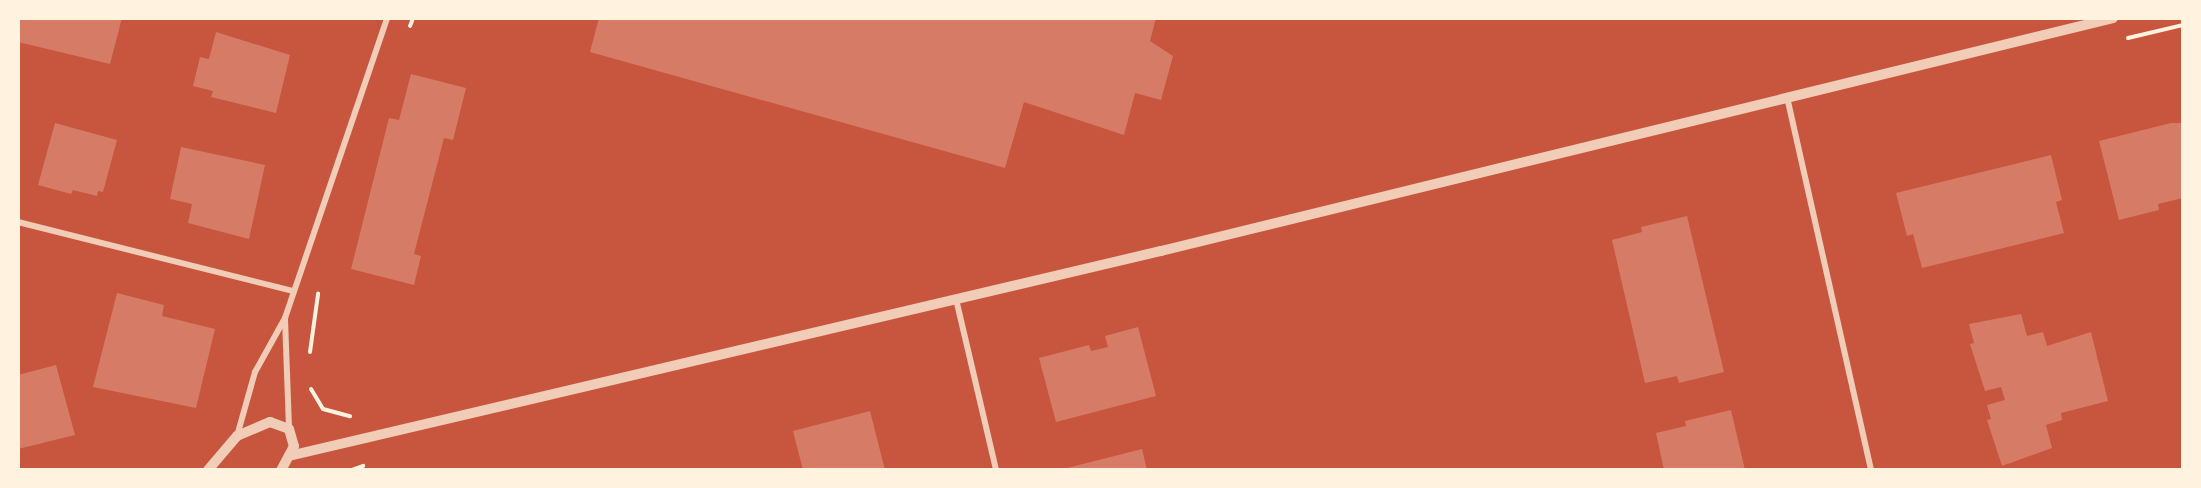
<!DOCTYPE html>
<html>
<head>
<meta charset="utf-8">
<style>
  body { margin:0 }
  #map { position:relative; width:2201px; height:488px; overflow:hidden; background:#c8553d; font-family:"Libre Baskerville",serif }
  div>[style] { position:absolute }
  .building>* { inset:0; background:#d67c66 }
  .path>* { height:4px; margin:-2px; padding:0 2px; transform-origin:2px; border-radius:2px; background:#fff3e0 }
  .minor>* { height:6px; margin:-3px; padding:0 3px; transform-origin:3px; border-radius:3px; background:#f1ccb7 }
  .tertiary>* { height:10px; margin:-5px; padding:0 5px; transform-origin:5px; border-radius:5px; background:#f1ccb7 }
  span { translate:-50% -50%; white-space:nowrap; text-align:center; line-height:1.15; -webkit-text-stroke:4.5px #fff3e0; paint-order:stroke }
  .frame { position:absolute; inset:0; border:20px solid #fff3e0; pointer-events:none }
</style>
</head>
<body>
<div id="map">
  <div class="building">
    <i style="clip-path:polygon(18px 18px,122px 18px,110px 64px,18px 42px)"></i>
    <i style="clip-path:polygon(599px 18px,1156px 18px,1150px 41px,1173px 56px,1161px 100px,1135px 93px,1124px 135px,1024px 102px,1005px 168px,590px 52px)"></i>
    <i style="clip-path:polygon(216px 32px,290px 55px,276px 113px,211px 97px,213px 91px,193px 86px,200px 57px,209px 59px)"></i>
    <i style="clip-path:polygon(411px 74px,466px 88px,453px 140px,444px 138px,414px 254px,421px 256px,414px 285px,351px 269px,389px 118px,399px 120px)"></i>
    <i style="clip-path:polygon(55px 123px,117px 140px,103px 192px,98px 191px,97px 196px,73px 190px,71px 194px,38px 185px)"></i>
    <i style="clip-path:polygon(2171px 123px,2183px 123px,2183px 198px,2158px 204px,2159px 210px,2119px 220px,2099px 141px)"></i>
    <i style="clip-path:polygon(181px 147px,265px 165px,249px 239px,188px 223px,192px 204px,170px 199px)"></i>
    <i style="clip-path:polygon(2051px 155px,2062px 200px,2056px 202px,2064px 233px,1922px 268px,1913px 234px,1907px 236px,1896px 193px)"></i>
    <i style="clip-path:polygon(1687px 216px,1724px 372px,1679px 383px,1677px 376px,1645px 383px,1612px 240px,1642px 232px,1641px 227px)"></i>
    <i style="clip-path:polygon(117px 293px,164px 305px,162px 316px,215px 329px,196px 408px,93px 387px)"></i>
    <i style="clip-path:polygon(2021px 314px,2027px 336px,2043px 332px,2047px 346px,2091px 332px,2108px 401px,2061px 413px,2062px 420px,2046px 425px,2052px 448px,2002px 466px,1987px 420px,1991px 419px,1987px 405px,2005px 400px,2001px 387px,1985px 391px,1970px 344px,1974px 343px,1969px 324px)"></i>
    <i style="clip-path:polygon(1138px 327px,1156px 396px,1056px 422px,1039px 358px,1089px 345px,1091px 351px,1108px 347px,1105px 336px)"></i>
    <i style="clip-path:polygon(56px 365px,75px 435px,18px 449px,18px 375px)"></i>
    <i style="clip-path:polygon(1731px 410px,1745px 470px,1664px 470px,1656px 433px,1686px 426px,1685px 421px)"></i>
    <i style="clip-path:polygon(870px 411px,885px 470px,803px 470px,793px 431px)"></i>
    <i style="clip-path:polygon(1142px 449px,1147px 470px,1064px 470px,1063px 469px)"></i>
  </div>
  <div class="path">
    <i style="left:410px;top:26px;width:9px;rotate:-69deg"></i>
    <i style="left:2128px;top:38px;width:57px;rotate:-13.3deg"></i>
    <i style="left:310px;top:352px;width:59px;rotate:-82.1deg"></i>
    <i style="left:311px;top:389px;width:23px;rotate:59deg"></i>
    <i style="left:323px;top:409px;width:28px;rotate:15deg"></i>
    <i style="left:352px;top:470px;width:12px;rotate:-20deg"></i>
  </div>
  <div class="minor">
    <i style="left:1787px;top:97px;width:382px;rotate:77.3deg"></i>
    <i style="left:18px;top:222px;width:283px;rotate:14.1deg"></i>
    <i style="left:956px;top:299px;width:176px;rotate:76.8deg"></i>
    <i style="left:285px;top:319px;width:110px;rotate:87.9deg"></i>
    <i style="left:237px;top:436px;width:66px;rotate:-74.3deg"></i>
    <i style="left:255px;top:372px;width:62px;rotate:-60.9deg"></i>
    <i style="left:285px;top:318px;width:317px;rotate:-71.2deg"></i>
  </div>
  <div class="tertiary">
    <i style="left:289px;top:456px;width:896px;rotate:-13.23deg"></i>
    <i style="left:1161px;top:251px;width:980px;rotate:-13.75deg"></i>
    <i style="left:208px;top:470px;width:45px;rotate:-49.5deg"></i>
    <i style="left:237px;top:436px;width:36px;rotate:-23deg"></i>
    <i style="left:270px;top:422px;width:20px;rotate:20deg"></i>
    <i style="left:289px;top:429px;width:18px;rotate:74deg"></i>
    <i style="left:294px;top:446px;width:27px;rotate:118deg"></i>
  </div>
  <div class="frame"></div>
</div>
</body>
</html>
